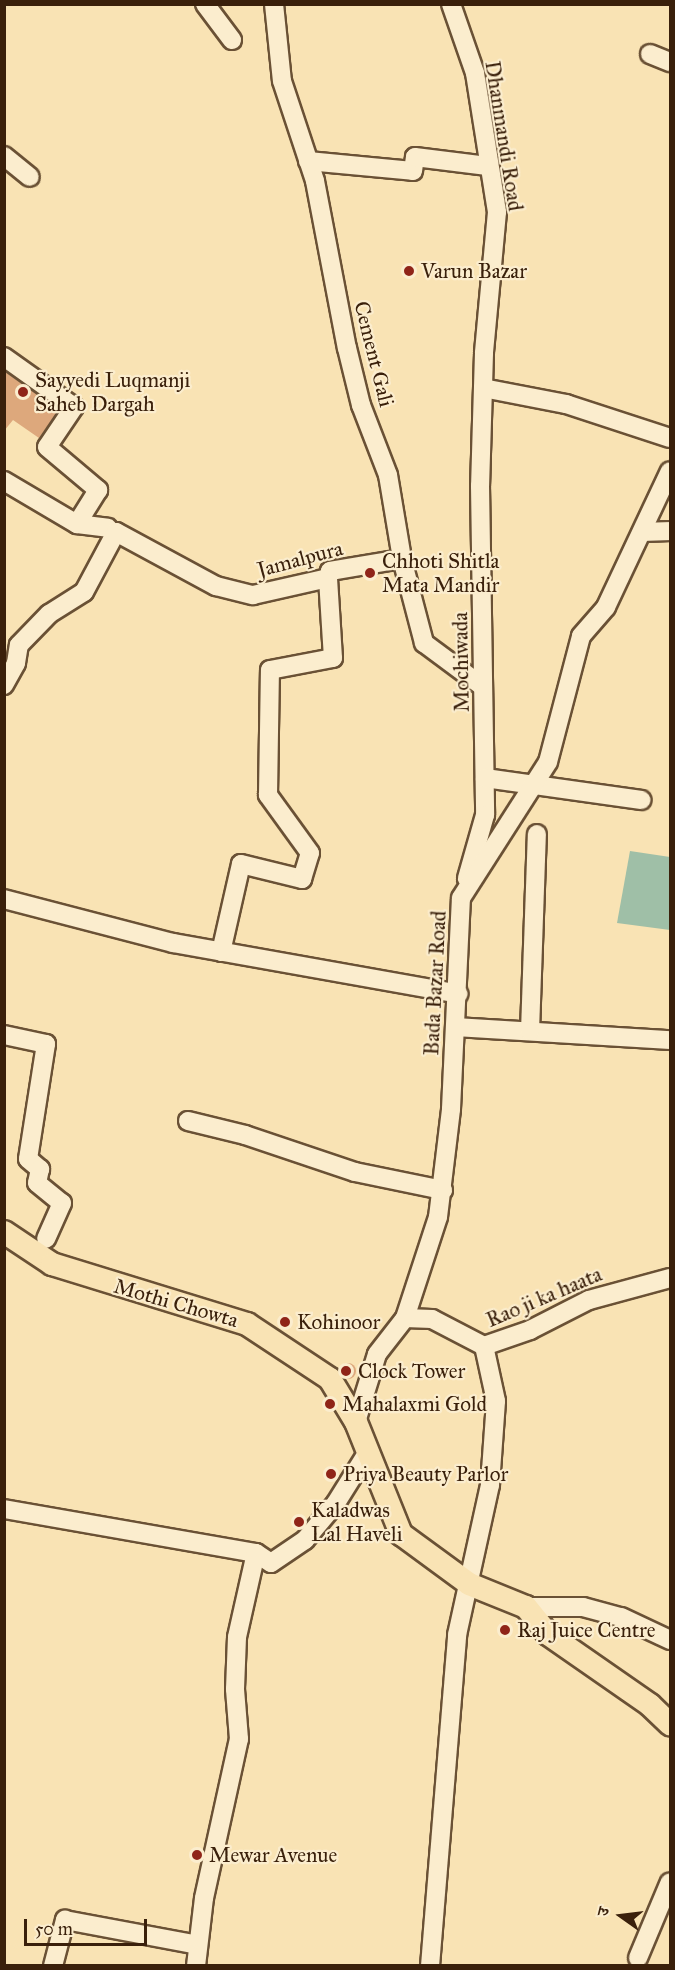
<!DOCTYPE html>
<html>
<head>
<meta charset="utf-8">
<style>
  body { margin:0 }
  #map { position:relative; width:675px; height:1970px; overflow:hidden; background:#f9e3b4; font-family:"IM FELL Great Primer","Noto Serif Devanagari",serif }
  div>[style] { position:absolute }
  .water>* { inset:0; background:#9fbfa7 }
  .building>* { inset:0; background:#dda87c }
  .round { border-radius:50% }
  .roads { filter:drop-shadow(2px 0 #6a5135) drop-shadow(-2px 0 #6a5135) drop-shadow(0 2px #6a5135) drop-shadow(0 -2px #6a5135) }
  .minor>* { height:18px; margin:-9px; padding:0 9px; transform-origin:9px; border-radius:9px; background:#fbedce }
  .major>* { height:22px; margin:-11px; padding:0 11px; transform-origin:11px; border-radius:11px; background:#f9e3b4 }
  .dots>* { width:16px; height:16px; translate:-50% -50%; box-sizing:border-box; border:3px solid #fbedce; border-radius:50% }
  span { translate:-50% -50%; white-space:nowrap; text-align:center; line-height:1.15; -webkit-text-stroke:4.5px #fbedce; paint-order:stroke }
  .street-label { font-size:21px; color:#3a200b }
  .poi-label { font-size:21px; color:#3a200b }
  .left { translate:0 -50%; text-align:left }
  .frame { position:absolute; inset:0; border:6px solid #3a200b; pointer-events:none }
  .north { position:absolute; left:591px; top:1886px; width:60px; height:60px; -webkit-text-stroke:4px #fbedce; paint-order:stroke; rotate:284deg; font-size:16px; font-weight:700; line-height:24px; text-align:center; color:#3a200b }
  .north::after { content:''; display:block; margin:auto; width:21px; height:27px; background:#3a200b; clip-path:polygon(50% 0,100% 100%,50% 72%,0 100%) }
  .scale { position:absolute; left:24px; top:1919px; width:123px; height:27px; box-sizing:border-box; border:3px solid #3a200b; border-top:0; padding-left:8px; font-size:18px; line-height:21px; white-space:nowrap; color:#3a200b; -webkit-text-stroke:4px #fbedce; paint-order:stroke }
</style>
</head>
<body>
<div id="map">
  <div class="water">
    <i style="clip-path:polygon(630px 851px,670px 857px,670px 930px,617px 923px)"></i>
  </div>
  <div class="building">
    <i style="clip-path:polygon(4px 371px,59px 410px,39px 438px,13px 420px,4px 431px)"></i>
    <i class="round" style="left:340px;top:1363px;width:16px;height:16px"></i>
  </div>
  <div class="roads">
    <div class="minor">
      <i style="left:205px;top:4px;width:45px;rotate:53.1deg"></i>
      <i style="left:274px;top:4px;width:77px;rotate:84.1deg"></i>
      <i style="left:282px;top:81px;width:105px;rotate:71.7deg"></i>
      <i style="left:315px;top:181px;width:170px;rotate:79.2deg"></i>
      <i style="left:347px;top:348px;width:59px;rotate:76.2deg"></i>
      <i style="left:361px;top:405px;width:75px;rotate:68.9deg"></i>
      <i style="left:388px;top:475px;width:85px;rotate:80.5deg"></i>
      <i style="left:402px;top:559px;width:87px;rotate:75.3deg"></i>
      <i style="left:424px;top:643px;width:72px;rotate:36.6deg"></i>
      <i style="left:451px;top:4px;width:73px;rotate:70.8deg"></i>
      <i style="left:475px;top:73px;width:141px;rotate:81deg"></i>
      <i style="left:497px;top:212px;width:142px;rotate:95.3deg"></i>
      <i style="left:484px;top:353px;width:133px;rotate:91.7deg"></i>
      <i style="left:480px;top:486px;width:329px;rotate:89.1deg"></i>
      <i style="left:485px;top:815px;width:66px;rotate:105.9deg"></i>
      <i style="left:650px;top:54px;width:22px;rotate:22deg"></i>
      <i style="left:4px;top:156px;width:33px;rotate:39deg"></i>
      <i style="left:308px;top:161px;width:105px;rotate:5.4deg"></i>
      <i style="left:413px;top:171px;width:14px;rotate:-82deg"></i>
      <i style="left:415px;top:157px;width:73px;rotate:7.1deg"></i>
      <i style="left:4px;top:357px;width:86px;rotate:35.5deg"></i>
      <i style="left:74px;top:407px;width:48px;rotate:124deg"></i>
      <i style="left:47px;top:447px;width:67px;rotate:40.1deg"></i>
      <i style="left:98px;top:490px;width:40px;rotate:122deg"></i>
      <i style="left:483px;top:388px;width:85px;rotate:10.9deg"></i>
      <i style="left:566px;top:404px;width:109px;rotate:18.1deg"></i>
      <i style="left:4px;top:481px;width:85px;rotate:30.5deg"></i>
      <i style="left:77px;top:524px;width:31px;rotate:7deg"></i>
      <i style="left:643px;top:532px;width:27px;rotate:-2deg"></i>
      <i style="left:4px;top:685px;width:25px;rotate:-61deg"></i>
      <i style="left:16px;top:663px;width:18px;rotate:-81deg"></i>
      <i style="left:19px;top:645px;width:43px;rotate:-45.9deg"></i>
      <i style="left:49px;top:614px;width:41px;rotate:-32.2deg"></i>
      <i style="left:84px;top:592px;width:68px;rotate:-61.9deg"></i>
      <i style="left:116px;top:532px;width:114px;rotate:28.4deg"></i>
      <i style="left:216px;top:586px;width:38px;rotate:14deg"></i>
      <i style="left:253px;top:595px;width:77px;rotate:-12.8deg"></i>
      <i style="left:328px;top:578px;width:7px;rotate:-74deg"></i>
      <i style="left:330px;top:571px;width:73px;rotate:-9.5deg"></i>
      <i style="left:485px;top:778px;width:158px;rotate:8deg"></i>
      <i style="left:4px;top:899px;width:175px;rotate:14.6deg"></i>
      <i style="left:173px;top:943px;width:290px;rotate:10.1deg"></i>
      <i style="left:221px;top:952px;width:90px;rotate:-77.2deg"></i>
      <i style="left:241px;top:864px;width:63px;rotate:13.8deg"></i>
      <i style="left:302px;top:879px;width:27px;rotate:-73deg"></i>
      <i style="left:310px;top:853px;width:72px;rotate:-125.9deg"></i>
      <i style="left:268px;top:795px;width:125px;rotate:-89.1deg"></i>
      <i style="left:270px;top:670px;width:64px;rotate:-10.8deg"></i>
      <i style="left:333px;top:658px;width:80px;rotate:-93.6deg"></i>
      <i style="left:456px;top:1027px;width:214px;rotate:3.5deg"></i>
      <i style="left:530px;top:1031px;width:197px;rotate:-88deg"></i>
      <i style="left:4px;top:1035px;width:43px;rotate:12.1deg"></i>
      <i style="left:46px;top:1044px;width:116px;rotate:98.9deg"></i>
      <i style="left:28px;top:1159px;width:16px;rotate:40deg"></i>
      <i style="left:40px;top:1169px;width:14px;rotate:102deg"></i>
      <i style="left:37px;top:1183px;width:32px;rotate:39deg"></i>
      <i style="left:62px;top:1203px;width:39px;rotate:114deg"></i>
      <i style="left:188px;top:1121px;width:59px;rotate:13.8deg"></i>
      <i style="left:245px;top:1135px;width:116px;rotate:18.6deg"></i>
      <i style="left:355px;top:1172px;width:90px;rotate:11.6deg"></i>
      <i style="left:405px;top:1318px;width:27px;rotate:2deg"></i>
      <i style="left:432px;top:1319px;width:59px;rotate:27.4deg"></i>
      <i style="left:484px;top:1346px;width:49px;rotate:-19.2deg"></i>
      <i style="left:530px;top:1330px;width:66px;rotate:-27deg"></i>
      <i style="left:589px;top:1300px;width:84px;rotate:-15.2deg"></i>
      <i style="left:356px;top:1422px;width:71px;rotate:-72.8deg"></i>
      <i style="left:377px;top:1354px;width:46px;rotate:-52.1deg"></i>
      <i style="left:405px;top:1318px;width:106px;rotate:-71.9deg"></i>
      <i style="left:438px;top:1217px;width:109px;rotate:-83.1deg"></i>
      <i style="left:451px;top:1109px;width:211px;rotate:-87.3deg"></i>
      <i style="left:461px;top:898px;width:161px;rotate:-57.4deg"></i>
      <i style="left:548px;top:762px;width:130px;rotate:-75.3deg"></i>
      <i style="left:581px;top:636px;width:38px;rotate:-49deg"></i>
      <i style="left:606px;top:607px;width:150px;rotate:-64.8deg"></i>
      <i style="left:4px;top:1509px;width:256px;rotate:9.9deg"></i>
      <i style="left:256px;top:1553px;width:18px;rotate:34deg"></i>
      <i style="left:271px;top:1563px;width:41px;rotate:-34.1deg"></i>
      <i style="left:305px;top:1540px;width:48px;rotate:-50deg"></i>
      <i style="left:336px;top:1503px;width:57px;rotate:-58deg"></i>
      <i style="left:526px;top:1607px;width:57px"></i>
      <i style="left:583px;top:1607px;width:39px;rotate:15deg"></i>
      <i style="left:621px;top:1617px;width:54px;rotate:25.1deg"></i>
      <i style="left:638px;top:1958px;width:82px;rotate:-67.2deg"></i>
      <i style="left:53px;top:1966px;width:48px;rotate:-75.4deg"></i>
      <i style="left:65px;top:1920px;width:135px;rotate:10.6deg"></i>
      <i style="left:196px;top:1966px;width:68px;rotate:-83.3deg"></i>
      <i style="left:204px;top:1898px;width:163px;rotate:-77.6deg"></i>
      <i style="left:239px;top:1739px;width:50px;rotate:-94.6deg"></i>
      <i style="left:235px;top:1689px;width:52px;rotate:-87.8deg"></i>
      <i style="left:237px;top:1637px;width:86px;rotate:-77.3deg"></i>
      <i style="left:430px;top:1966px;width:332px;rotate:-85.3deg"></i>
      <i style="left:457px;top:1635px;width:154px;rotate:-77.6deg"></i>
      <i style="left:490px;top:1485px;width:84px;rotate:-85.9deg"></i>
      <i style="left:496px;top:1401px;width:56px;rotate:-102.3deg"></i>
    </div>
    <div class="major">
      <i style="left:4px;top:1232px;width:58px;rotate:33.7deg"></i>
      <i style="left:52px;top:1264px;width:204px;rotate:17.1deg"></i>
      <i style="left:247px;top:1324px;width:100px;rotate:33.5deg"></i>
      <i style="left:330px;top:1379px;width:50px;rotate:58.8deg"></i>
      <i style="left:356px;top:1422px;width:121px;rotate:68.1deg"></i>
      <i style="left:401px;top:1534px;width:84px;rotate:36.3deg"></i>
      <i style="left:469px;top:1584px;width:61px;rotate:22deg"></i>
      <i style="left:526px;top:1607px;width:35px;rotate:51deg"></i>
      <i style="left:548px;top:1634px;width:124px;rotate:34.8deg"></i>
      <i style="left:650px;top:1705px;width:28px;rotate:44deg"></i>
    </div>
  </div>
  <div class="dots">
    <i style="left:409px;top:271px;background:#8f2418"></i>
    <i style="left:23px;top:392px;background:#8f2418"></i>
    <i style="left:370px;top:573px;background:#8f2418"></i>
    <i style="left:285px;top:1322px;background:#8f2418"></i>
    <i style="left:346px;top:1371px;background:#8f2418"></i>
    <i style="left:330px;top:1404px;background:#8f2418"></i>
    <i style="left:331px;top:1474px;background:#8f2418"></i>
    <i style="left:299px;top:1522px;background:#8f2418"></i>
    <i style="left:505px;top:1630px;background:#8f2418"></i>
    <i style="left:197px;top:1855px;background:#8f2418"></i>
  </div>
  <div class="street-label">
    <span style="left:504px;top:136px;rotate:81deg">Dhanmandi Road</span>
    <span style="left:374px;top:354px;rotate:76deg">Cement Gali</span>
    <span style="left:300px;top:559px;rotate:-15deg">Jamalpura</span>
    <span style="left:461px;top:662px;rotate:-91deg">Mochiwada</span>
    <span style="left:435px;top:983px;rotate:-87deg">Bada Bazar Road</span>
    <span style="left:544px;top:1297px;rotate:-23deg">Rao ji ka haata</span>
    <span style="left:176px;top:1303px;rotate:16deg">Mothi Chowta</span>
  </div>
  <div class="poi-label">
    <span class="left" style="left:421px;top:271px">Varun Bazar</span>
    <span class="left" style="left:35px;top:392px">Sayyedi Luqmanji<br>Saheb Dargah</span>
    <span class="left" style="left:382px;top:573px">Chhoti Shitla<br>Mata Mandir</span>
    <span class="left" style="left:297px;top:1322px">Kohinoor</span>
    <span class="left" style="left:358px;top:1371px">Clock Tower</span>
    <span class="left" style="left:342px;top:1404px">Mahalaxmi Gold</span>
    <span class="left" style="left:343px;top:1474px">Priya Beauty Parlor</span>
    <span class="left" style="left:311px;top:1522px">Kaladwas<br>Lal Haveli</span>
    <span class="left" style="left:517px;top:1630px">Raj Juice Centre</span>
    <span class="left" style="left:209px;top:1855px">Mewar Avenue</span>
  </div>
  <div class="frame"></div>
  <div class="north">उ</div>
  <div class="scale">50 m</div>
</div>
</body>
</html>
